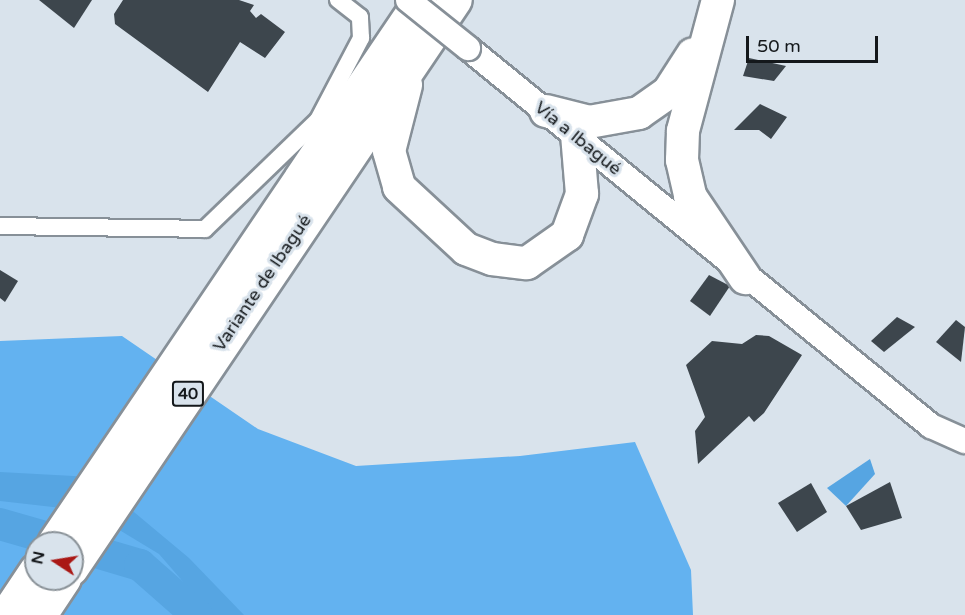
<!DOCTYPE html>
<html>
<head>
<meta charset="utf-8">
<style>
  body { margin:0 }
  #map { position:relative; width:965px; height:615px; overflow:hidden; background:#d9e3ec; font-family:"Varela Round",sans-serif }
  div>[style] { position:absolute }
  .forest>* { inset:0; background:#63b2f0 }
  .water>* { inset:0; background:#56a5e2 }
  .river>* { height:32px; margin:-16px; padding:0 16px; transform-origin:16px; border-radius:16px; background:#56a5e2 }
  .building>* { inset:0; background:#3d464d }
  .roads { filter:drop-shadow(2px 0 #879098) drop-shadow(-2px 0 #879098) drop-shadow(0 2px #879098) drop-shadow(0 -2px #879098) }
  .street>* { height:16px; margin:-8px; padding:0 8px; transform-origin:8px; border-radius:8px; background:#fff }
  .secondary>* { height:24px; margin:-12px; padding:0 12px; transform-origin:12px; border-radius:12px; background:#fff }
  .highway>* { height:32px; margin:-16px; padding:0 16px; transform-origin:16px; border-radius:16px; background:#fff }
  .bridges { filter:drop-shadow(2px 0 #879098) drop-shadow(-2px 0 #879098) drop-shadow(0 2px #879098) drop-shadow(0 -2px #879098) }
  .secondary-bridge>* { height:24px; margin:-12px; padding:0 12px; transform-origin:12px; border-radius:12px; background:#fff }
  span { translate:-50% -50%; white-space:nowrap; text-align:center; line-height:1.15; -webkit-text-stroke:6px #d9e3ec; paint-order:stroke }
  .shield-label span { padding:2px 4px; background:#d9e3ec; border:2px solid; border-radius:4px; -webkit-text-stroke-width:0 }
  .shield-label { font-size:16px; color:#14181b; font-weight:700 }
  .street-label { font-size:18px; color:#14181b }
  .north { position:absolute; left:24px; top:531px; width:60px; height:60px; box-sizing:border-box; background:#d9e3ec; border:2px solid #8a9298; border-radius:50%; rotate:282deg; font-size:16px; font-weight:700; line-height:24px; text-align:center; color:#14181b }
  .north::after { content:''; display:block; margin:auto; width:21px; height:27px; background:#aa1815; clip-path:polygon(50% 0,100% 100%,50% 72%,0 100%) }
  .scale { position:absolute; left:746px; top:36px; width:132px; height:27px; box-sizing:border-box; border:3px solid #14181b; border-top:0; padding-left:8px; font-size:18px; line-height:21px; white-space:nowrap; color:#14181b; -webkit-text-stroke:4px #d9e3ec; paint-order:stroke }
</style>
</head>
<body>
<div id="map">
  <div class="forest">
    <i style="clip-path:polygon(evenodd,122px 336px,258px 429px,356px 466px,520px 456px,635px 442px,691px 570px,693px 615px,0 615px,0 341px,122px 336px,36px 543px,72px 543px,72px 579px,36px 579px,36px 543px)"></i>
  </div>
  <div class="water">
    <i style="clip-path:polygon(870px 459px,875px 474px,846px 506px,827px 488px)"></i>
    <i style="clip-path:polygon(0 472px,92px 477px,189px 558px,244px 615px,212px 615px,159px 554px,88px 511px,0 501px)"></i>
  </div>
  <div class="river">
    <i style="left:0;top:524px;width:69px;rotate:16.1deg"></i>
    <i style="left:72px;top:545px;width:71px;rotate:16.4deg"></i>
    <i style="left:140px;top:565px;width:76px;rotate:41.3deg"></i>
  </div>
  <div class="building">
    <i style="clip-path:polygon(39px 0,92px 0,74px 28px)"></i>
    <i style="clip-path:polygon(123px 0,239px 0,254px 5px,250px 11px,256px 18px,261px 14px,285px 32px,265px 58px,240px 42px,208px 92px,115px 24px,114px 14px)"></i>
    <i style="clip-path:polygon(749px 58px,786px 66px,774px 81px,743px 76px)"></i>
    <i style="clip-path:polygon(760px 104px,787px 117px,771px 139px,759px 130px,734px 130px)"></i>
    <i style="clip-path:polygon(0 270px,18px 281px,5px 302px,0 298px)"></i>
    <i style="clip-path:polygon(709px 275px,730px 286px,710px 316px,690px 301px)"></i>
    <i style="clip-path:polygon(897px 317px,915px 327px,884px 352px,871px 341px)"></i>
    <i style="clip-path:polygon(956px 320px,965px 327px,961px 362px,936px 342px)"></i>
    <i style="clip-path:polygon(756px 335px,769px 336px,802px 355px,764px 413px,754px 422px,749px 416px,698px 464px,695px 431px,705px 417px,686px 365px,712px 341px,742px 344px)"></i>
    <i style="clip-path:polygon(890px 482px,902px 518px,861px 530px,846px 506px)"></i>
    <i style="clip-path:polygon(811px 483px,827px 512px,797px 532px,778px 503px)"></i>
  </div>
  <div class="roads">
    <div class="street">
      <i style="left:0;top:226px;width:205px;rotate:0.8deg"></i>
      <i style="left:205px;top:229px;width:157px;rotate:-44deg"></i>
      <i style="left:318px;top:120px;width:93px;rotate:-62.3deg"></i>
      <i style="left:361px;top:38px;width:21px;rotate:-93deg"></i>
      <i style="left:360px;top:17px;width:28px;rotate:-142deg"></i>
    </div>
    <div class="secondary">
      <i style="left:468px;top:48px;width:598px;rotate:39.23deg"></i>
      <i style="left:931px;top:426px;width:37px;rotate:24deg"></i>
    </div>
    <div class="highway">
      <i style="left:718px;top:0;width:136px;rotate:105deg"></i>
      <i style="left:683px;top:131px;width:29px;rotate:92deg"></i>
      <i style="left:682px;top:160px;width:37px;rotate:77deg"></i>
      <i style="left:690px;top:196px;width:99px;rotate:56.1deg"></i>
      <i style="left:406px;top:85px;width:68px;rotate:104.4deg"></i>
      <i style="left:389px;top:151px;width:37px;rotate:74deg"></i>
      <i style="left:399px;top:187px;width:91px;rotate:42.8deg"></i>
      <i style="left:466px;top:249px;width:28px;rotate:21deg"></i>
      <i style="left:492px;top:259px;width:35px;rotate:7deg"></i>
      <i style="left:527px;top:263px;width:49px;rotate:-35deg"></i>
      <i style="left:567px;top:235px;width:44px;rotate:-69.9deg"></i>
      <i style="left:582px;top:194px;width:59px;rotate:-94.8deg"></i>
      <i style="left:546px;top:111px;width:44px;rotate:14.3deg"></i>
      <i style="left:589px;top:122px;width:51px;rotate:-10.2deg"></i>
      <i style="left:639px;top:113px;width:35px;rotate:-35deg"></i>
      <i style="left:668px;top:93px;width:46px;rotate:-57.3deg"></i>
      <i style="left:54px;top:543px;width:655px;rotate:-55.95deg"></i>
      <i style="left:72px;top:569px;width:686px;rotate:-55.99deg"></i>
      <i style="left:6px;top:615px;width:54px;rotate:-56.3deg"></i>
      <i style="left:41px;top:615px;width:43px;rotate:-56.3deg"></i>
    </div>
  </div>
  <div class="bridges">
    <div class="secondary-bridge">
      <i style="left:408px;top:0;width:77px;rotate:38.7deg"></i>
    </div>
  </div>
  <div class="shield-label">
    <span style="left:188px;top:394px">40</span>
  </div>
  <div class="street-label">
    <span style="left:578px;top:138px;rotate:39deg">Vía a Ibagué</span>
    <span style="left:262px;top:283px;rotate:-56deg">Variante de Ibagué</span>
  </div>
  <div class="north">N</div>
  <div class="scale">50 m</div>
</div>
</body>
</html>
